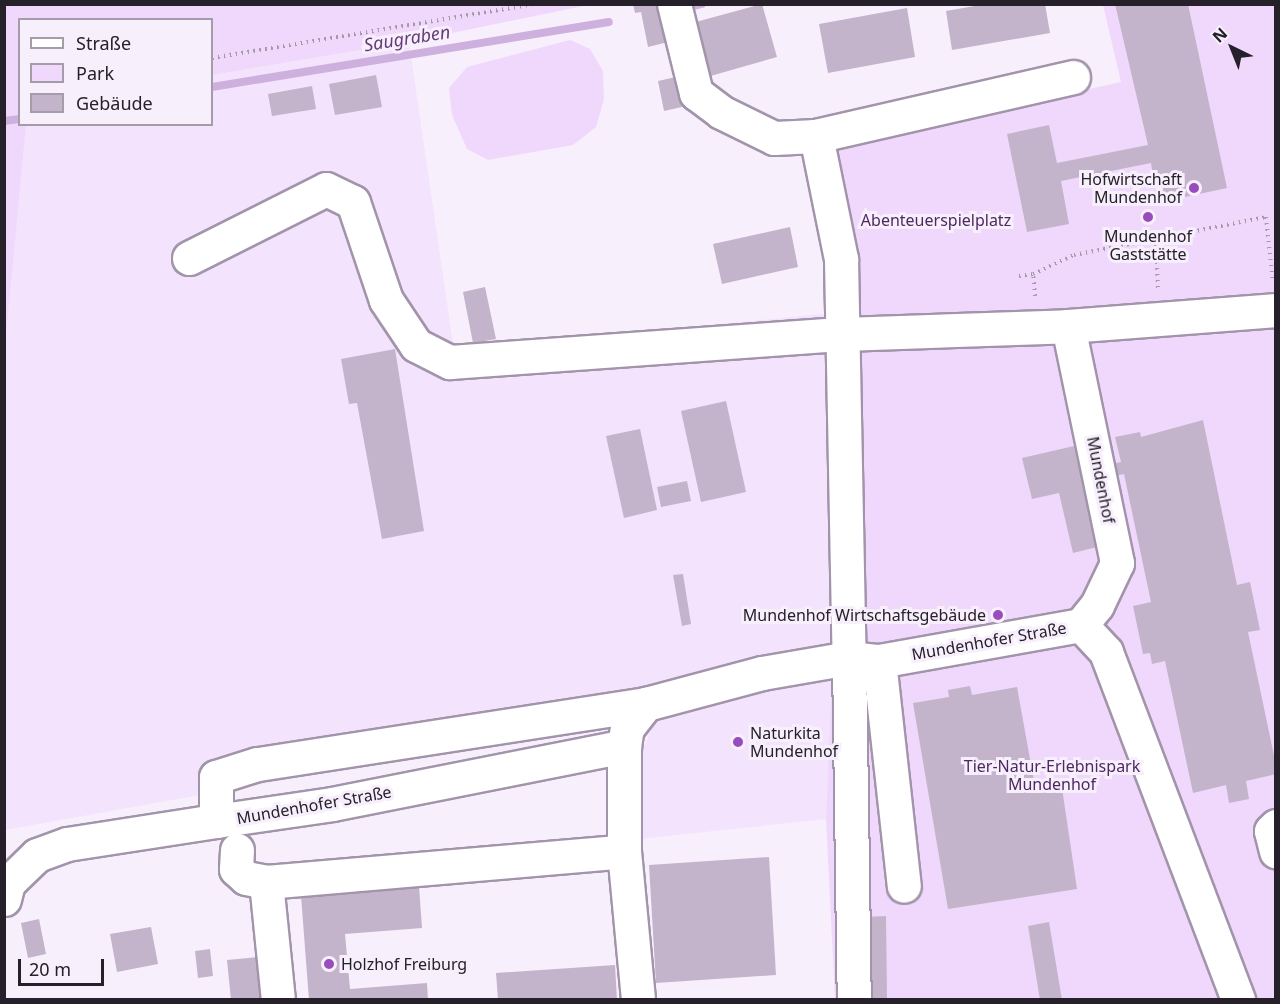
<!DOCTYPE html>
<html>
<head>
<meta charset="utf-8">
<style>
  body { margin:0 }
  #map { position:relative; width:1280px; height:1004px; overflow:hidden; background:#f8effd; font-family:"Noto Sans",sans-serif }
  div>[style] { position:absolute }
  .built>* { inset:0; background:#f3e3fc }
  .green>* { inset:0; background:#efd8fb }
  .stream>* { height:8px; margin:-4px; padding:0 4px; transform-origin:4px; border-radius:4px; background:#ceb0df }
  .building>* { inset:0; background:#c3b4cb }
  .path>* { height:4px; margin-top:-2px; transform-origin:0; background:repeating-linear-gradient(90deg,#a39ba7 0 1.5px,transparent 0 6px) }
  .roads { filter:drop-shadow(2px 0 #a294aa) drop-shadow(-2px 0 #a294aa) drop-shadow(0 2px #a294aa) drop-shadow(0 -2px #a294aa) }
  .minor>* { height:33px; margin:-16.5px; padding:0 16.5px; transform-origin:16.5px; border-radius:16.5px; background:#fff }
  .dots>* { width:16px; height:16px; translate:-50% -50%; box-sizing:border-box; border:3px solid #f8effd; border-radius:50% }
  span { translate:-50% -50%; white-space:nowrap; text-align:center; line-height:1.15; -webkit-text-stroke:6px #f8effd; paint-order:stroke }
  .poi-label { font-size:16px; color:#252029 }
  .right { translate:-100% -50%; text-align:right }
  .left { translate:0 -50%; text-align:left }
  .park-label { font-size:16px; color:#4e2861 }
  .street-label { font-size:16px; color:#252029 }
  .water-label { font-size:18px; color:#643d77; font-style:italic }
  .frame { position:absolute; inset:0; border:6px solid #252029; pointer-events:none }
  .legend { position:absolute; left:18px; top:18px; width:195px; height:108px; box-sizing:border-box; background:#f8effd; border:2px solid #a49ca8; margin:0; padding:8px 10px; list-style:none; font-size:18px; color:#252029 }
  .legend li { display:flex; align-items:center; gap:12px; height:30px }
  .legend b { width:30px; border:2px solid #a49ca8 }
  .north { position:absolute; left:1202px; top:18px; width:60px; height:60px; -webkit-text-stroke:4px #f8effd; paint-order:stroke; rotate:317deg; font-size:16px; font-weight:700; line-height:24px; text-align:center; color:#252029 }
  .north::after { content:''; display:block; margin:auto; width:21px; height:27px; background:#252029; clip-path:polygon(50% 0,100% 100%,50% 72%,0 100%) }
  .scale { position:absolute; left:18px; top:959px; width:86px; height:27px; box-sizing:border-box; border:3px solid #252029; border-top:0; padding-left:8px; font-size:18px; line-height:21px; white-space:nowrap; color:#252029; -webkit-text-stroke:4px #f8effd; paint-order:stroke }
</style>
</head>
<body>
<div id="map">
  <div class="built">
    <i style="clip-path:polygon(409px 42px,454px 351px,831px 313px,832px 673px,826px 819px,639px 839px,639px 760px,653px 725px,631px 718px,5px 830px,4px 345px,26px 125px,212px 124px,212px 75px)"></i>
  </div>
  <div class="green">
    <i style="clip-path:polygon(5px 4px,588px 4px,588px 5px,409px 42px,212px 75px,212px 20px,20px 20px,20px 124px,26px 125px,5px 345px)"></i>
    <i style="clip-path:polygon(1103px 5px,1275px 5px,1275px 999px,835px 999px,826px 819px,832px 673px,834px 146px,1121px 82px)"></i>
    <i style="clip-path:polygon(570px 40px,590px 49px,603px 71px,604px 99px,596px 127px,573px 145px,488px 160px,467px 149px,452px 115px,449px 88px,467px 67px)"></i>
  </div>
  <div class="stream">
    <i style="left:693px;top:6px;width:9px;rotate:-13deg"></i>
    <i style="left:212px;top:87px;width:402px;rotate:-9.3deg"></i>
    <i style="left:4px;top:121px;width:16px;rotate:-7deg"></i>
  </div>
  <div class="building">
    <i style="clip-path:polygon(633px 4px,661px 4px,668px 42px,648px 47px,641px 12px,635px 13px)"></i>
    <i style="clip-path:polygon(762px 4px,777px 57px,707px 77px,692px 23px)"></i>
    <i style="clip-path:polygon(986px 4px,1045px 4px,1050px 33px,952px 50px,946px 11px)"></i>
    <i style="clip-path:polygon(1115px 4px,1188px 4px,1227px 188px,1157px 203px,1151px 163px,1061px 181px,1069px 224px,1027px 232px,1007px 134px,1049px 125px,1057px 163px,1148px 145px)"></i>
    <i style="clip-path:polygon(907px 8px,915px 57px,828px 73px,819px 24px)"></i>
    <i style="clip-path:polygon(376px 75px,382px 107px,335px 115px,329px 84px)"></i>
    <i style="clip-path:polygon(676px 77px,682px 107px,664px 111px,658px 81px)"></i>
    <i style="clip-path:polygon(312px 86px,316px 109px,272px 116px,268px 94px)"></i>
    <i style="clip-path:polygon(790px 227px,798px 267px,722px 284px,713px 244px)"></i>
    <i style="clip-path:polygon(485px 287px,496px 339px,473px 343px,463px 292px)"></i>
    <i style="clip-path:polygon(395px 349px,424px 531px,382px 539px,357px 403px,349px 404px,341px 359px)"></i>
    <i style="clip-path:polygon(726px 401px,746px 492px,701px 502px,681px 411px)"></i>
    <i style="clip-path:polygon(1203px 420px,1237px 585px,1250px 582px,1260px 630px,1248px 632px,1276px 765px,1276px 774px,1246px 781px,1249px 799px,1229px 803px,1226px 785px,1193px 793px,1165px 661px,1152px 664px,1150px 653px,1143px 654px,1133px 606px,1151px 602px,1124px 474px,1115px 476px,1112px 464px,1121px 462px,1115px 437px,1140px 432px,1141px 437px)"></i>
    <i style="clip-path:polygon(640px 429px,657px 510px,624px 518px,606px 436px)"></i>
    <i style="clip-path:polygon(1074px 446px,1097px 547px,1073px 553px,1059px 493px,1032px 499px,1022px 458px)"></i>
    <i style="clip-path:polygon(687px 481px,691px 501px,661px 507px,657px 487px)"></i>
    <i style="clip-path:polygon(683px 574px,691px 624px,682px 626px,673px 575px)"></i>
    <i style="clip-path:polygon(970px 686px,972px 695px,1017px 687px,1036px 792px,1062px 788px,1077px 889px,948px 909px,913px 703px,949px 697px,948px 690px)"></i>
    <i style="clip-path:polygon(769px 857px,776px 975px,656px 983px,649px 865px)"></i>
    <i style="clip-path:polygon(419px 886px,422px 928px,345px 934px,350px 989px,427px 983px,428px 1000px,309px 1000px,301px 896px)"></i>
    <i style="clip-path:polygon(886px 916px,887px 1000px,868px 1000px,866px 917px)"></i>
    <i style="clip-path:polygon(39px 919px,46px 954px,28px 958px,21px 923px)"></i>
    <i style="clip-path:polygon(1049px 922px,1062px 1000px,1040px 1000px,1028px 926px)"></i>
    <i style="clip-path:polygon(151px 927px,158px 964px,117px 972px,110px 934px)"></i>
    <i style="clip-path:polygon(210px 949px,213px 976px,198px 978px,195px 951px)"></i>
    <i style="clip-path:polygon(260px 957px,263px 1000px,231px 1000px,227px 960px)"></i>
    <i style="clip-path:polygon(615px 965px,617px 1000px,498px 1000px,496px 973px)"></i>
  </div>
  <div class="path">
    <i style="left:212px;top:58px;width:327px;rotate:-9.5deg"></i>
    <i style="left:1156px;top:238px;width:50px;rotate:87.7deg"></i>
    <i style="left:1019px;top:276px;width:14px;rotate:-8deg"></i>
    <i style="left:1035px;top:296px;width:22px;rotate:-95deg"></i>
    <i style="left:1033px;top:274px;width:45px;rotate:-24.9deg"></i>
    <i style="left:1074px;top:255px;width:196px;rotate:-11.2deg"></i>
    <i style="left:1266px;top:217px;width:65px;rotate:83.9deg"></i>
  </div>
  <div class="roads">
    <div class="minor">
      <i style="left:674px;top:4px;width:92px;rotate:76.1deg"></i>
      <i style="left:696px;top:93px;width:31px;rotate:37deg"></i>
      <i style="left:721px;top:112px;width:59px;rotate:26.1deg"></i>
      <i style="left:774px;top:138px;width:42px;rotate:-2.7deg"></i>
      <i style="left:1073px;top:77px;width:264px;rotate:167.1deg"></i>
      <i style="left:816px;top:136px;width:126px;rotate:78.5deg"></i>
      <i style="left:841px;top:259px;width:399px;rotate:88.9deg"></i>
      <i style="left:849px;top:658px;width:30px;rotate:6deg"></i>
      <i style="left:879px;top:661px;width:205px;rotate:-10.1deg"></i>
      <i style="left:1081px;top:625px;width:37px;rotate:47deg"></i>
      <i style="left:1106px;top:652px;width:372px;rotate:69.2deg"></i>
      <i style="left:189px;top:258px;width:153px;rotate:-26.7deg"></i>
      <i style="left:326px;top:189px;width:30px;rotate:26deg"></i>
      <i style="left:353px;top:202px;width:103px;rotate:71.4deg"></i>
      <i style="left:386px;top:300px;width:54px;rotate:56.3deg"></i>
      <i style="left:416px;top:345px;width:38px;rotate:27deg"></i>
      <i style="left:450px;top:362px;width:394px;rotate:-4.1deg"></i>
      <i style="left:843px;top:334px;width:225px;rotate:-2deg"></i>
      <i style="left:1068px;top:326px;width:209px;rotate:-4.4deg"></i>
      <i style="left:1068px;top:326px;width:242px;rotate:78.3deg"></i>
      <i style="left:1117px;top:563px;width:47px;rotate:115.5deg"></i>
      <i style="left:1097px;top:605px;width:26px;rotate:129deg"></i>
      <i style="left:879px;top:661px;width:226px;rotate:83.7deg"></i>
      <i style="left:646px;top:704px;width:394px;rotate:171.2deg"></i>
      <i style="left:257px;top:764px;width:43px;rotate:162.4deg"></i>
      <i style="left:216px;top:777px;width:44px;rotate:90deg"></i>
      <i style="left:216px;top:821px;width:117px;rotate:-8.3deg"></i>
      <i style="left:332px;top:804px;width:298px;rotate:-11.2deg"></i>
      <i style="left:624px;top:746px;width:18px;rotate:-81deg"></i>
      <i style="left:627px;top:728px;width:31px;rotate:-52deg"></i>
      <i style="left:646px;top:704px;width:120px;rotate:-15deg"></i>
      <i style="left:762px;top:673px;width:88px;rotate:-9.8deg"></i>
      <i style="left:849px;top:658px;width:342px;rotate:89.2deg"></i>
      <i style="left:624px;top:746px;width:105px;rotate:90deg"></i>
      <i style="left:624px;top:851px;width:150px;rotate:84.6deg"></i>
      <i style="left:1276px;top:826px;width:7px;rotate:135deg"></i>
      <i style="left:1271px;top:831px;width:21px;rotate:76deg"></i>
      <i style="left:237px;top:850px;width:19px;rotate:93deg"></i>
      <i style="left:236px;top:869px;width:13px;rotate:42deg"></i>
      <i style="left:246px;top:878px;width:20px;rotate:11deg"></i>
      <i style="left:266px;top:882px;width:359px;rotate:-4.9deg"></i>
      <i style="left:266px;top:882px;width:119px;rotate:84.2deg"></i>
      <i style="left:4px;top:899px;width:16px;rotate:-76deg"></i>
      <i style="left:8px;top:883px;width:40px;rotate:-44deg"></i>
      <i style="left:37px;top:855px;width:32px;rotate:-20deg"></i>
      <i style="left:67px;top:844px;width:151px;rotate:-8.8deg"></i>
    </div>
  </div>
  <div class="dots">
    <i style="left:1194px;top:188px;background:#994cbe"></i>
    <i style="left:1148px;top:217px;background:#994cbe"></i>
    <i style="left:998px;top:615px;background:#994cbe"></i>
    <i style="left:738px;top:742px;background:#994cbe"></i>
    <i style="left:329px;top:964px;background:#994cbe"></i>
  </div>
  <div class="poi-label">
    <span class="right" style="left:1182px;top:188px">Hofwirtschaft<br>Mundenhof</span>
    <span style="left:1148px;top:245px">Mundenhof<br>Gaststätte</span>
    <span class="right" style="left:986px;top:615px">Mundenhof Wirtschaftsgebäude</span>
    <span class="left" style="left:750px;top:742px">Naturkita<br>Mundenhof</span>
    <span class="left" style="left:341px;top:964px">Holzhof Freiburg</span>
  </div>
  <div class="park-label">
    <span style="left:936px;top:220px">Abenteuerspielplatz</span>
    <span style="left:1052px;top:775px">Tier-Natur-Erlebnispark<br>Mundenhof</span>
  </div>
  <div class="street-label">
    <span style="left:1101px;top:480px;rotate:79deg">Mundenhof</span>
    <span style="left:989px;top:641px;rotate:-10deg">Mundenhofer Straße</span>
    <span style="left:314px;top:805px;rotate:-10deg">Mundenhofer Straße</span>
  </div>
  <div class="water-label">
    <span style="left:407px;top:38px;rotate:-9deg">Saugraben</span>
  </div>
  <div class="frame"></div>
  <ul class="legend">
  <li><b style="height:8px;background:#fff"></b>Straße</li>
  <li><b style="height:16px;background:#efd8fb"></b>Park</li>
  <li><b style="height:16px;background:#c3b4cb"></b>Gebäude</li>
  </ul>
  <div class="north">N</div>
  <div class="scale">20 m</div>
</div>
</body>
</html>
